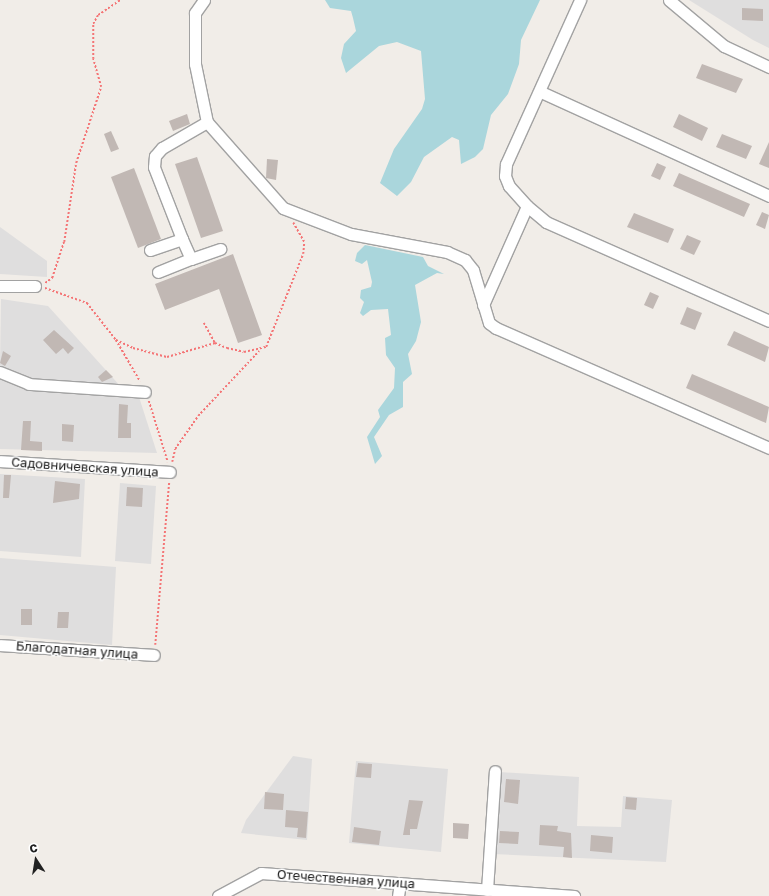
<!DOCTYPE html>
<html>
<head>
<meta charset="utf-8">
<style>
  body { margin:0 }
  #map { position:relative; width:769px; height:896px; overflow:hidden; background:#f1ede8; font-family:"Golos Text",sans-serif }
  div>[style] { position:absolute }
  .residential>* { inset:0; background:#dfdede }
  .water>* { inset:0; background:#aad6dc }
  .building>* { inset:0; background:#c1b8b4 }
  .path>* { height:1.5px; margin-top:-0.75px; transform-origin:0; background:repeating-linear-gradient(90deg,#f47576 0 2px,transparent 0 4px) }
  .roads { filter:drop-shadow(1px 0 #a2a2a2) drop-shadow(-1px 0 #a2a2a2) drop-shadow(0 1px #a2a2a2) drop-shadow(0 -1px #a2a2a2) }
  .minor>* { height:11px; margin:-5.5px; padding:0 5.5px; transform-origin:5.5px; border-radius:5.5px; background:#fff }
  span { translate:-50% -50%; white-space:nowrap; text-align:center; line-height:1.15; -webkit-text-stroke:3px #fff; paint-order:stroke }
  .street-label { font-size:13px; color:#212121 }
  .north { position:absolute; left:16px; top:840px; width:40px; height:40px; -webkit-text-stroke:3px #fff; paint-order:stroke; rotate:348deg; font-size:11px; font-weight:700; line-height:16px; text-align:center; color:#212121 }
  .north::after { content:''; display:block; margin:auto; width:14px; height:18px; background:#212121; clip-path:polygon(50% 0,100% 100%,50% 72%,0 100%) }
</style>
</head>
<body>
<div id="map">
  <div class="residential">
    <i style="clip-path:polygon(689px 0,769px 0,769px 48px,753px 40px)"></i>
    <i style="clip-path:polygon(0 227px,47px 261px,47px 277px,0 274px)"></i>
    <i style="clip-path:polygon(1px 299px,48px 306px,122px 388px,33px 381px,0 367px)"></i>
    <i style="clip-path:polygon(0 377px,8px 378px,17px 386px,132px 392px,139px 397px,157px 453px,0 449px)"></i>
    <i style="clip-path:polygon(0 474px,85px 479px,81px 557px,0 551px)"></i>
    <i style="clip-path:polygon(120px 483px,156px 486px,151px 564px,115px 561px)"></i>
    <i style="clip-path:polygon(0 558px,116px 567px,112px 645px,0 635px)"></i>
    <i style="clip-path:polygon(293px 756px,312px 759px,307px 840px,241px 833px,246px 820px)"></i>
    <i style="clip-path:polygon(356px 761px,448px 769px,441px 852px,349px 843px)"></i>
    <i style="clip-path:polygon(499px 772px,579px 777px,577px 826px,621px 827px,623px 796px,672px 800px,666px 862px,493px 854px)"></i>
  </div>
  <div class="water">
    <i style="clip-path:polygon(325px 0,540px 0,521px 40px,519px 64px,508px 94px,491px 115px,483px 149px,475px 157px,461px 164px,459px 140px,452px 137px,424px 157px,411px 182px,397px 196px,380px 183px,394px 149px,422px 109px,425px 99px,421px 51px,397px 42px,379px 46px,346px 73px,341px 58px,344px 44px,356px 31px,353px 18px,351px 11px,330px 8px)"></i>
    <i style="clip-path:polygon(365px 245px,423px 257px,428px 266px,444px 274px,437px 273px,415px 285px,421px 322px,416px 341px,408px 354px,412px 374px,403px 382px,403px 407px,389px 415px,374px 437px,382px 456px,375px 464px,367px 437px,380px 417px,378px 410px,394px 388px,395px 368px,386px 355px,385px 338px,391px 335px,388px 309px,371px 310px,363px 316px,360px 313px,364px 302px,360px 298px,361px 290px,371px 287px,372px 282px,367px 260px,362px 264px,355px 261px,357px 253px)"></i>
  </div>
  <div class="building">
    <i style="clip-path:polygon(742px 8px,763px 9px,763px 21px,742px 20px)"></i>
    <i style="clip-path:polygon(702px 64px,743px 79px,736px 93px,696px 78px)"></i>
    <i style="clip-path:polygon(187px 114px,190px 124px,173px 131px,169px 121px)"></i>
    <i style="clip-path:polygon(679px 114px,708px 128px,702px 141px,673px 127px)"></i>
    <i style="clip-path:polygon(111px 131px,119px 149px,111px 152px,104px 134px)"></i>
    <i style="clip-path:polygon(722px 134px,752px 146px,746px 159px,716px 147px)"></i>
    <i style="clip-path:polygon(769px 142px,769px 168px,759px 164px)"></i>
    <i style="clip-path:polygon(197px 157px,223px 231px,201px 238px,175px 164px)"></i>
    <i style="clip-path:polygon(267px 159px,278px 160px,276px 180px,266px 178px)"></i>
    <i style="clip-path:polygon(657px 163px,666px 167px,660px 180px,651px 176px)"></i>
    <i style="clip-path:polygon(134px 168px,161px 239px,138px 248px,111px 177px)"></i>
    <i style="clip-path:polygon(679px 173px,750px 204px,744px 217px,673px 186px)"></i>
    <i style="clip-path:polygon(762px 212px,769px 215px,765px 229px,756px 225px)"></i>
    <i style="clip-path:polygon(634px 213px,674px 229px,668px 243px,627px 227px)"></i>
    <i style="clip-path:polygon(687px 235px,701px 241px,694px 255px,680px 249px)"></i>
    <i style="clip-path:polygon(233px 254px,262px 335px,238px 343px,219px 289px,165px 310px,155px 284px)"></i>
    <i style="clip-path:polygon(650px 292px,659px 296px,653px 309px,644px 305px)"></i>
    <i style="clip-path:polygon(687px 307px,702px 313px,695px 330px,680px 324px)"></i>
    <i style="clip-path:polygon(54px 330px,74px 348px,68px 354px,63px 348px,56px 354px,43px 340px)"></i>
    <i style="clip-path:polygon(734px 331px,769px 347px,765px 362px,727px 345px)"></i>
    <i style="clip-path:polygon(3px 351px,11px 356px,5px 366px,0 363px)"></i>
    <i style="clip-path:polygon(106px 370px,113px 377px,102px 382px,98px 377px)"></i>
    <i style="clip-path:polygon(692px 374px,769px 407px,766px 423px,686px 388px)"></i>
    <i style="clip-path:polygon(119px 404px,128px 405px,127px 423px,131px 423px,131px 438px,118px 438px)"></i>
    <i style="clip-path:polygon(23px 421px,31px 421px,30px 441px,42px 442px,42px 451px,21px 450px)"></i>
    <i style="clip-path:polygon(62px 424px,74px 425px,73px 442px,62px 441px)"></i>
    <i style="clip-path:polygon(4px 475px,11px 475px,9px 498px,3px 498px)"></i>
    <i style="clip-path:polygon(55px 481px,80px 484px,79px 499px,53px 503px)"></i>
    <i style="clip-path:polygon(127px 487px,143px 488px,142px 507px,126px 506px)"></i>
    <i style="clip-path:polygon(21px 609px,32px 609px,32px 625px,21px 625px)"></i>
    <i style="clip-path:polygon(58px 612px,69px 612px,68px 628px,57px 628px)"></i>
    <i style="clip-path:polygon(358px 763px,372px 764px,371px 778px,356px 777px)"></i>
    <i style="clip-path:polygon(506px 779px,520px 780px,518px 804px,504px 802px)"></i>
    <i style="clip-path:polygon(265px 792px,284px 794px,283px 810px,264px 809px)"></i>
    <i style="clip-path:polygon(626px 797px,637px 798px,636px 810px,625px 809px)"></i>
    <i style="clip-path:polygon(409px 800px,423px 801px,417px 829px,410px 829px,410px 835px,403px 835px)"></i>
    <i style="clip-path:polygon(286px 810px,308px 812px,306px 838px,297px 837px,298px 828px,285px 827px)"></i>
    <i style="clip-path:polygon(453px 823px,469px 824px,468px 839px,453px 838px)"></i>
    <i style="clip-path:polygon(540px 825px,558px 826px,557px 831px,571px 833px,572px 858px,563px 857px,564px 847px,539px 845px)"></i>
    <i style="clip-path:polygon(354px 827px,381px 831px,379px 845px,352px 842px)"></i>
    <i style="clip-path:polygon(500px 831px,519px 832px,518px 844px,499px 843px)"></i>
    <i style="clip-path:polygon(591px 835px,613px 837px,612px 853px,590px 851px)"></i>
  </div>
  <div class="path">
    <i style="left:45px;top:283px;width:9px;rotate:-36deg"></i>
    <i style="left:52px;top:278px;width:38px;rotate:-72deg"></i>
    <i style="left:64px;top:242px;width:80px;rotate:-81.4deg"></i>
    <i style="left:76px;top:163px;width:80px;rotate:-71.8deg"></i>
    <i style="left:101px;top:87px;width:29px;rotate:-106deg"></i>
    <i style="left:93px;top:59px;width:35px;rotate:-90deg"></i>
    <i style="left:93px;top:24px;width:10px;rotate:-61deg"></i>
    <i style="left:98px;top:15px;width:27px;rotate:-34deg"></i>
    <i style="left:45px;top:288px;width:45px;rotate:19.7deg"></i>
    <i style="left:87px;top:303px;width:47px;rotate:51.9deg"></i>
    <i style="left:116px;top:340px;width:19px;rotate:25deg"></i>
    <i style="left:133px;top:348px;width:35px;rotate:15deg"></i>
    <i style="left:167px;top:357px;width:50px;rotate:-16.3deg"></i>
    <i style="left:204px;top:323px;width:23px;rotate:61deg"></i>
    <i style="left:215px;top:343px;width:13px;rotate:23deg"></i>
    <i style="left:227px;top:348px;width:17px;rotate:13deg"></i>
    <i style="left:244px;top:352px;width:23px;rotate:-13deg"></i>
    <i style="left:266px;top:347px;width:100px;rotate:-68.3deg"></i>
    <i style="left:303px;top:254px;width:12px;rotate:-85deg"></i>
    <i style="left:304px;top:242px;width:22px;rotate:-120deg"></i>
    <i style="left:116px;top:340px;width:48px;rotate:59.7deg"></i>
    <i style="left:149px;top:401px;width:64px;rotate:72.7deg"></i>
    <i style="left:172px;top:462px;width:13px;rotate:-77deg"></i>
    <i style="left:175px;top:449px;width:40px;rotate:-55.1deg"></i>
    <i style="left:198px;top:416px;width:89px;rotate:-46.8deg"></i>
    <i style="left:155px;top:645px;width:164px;rotate:-85.1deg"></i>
  </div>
  <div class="roads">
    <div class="minor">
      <i style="left:204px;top:0;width:16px;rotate:125deg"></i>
      <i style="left:195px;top:13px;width:51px;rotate:90deg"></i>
      <i style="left:195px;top:64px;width:59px;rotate:78.3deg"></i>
      <i style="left:207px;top:122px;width:115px;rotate:48.5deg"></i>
      <i style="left:283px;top:208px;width:73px;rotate:20.9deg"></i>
      <i style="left:351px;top:234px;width:98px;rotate:10.6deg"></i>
      <i style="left:447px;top:252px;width:20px;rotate:24deg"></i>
      <i style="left:465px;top:260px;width:13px;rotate:51deg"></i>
      <i style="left:473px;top:270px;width:55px;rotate:73.2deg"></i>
      <i style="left:489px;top:323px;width:9px;rotate:36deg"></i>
      <i style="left:496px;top:328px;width:298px;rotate:23.7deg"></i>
      <i style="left:669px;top:0;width:72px;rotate:39.9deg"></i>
      <i style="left:724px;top:46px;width:50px;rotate:25deg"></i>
      <i style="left:541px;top:92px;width:251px;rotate:24.5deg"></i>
      <i style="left:527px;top:206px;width:25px;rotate:40deg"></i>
      <i style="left:546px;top:222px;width:244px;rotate:23.9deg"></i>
      <i style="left:182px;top:239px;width:22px;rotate:66deg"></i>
      <i style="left:191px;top:259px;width:31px;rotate:-19deg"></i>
      <i style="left:150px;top:250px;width:34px;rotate:-19deg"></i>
      <i style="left:182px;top:239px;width:77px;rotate:-111.3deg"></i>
      <i style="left:154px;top:167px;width:11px;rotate:-85deg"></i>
      <i style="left:155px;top:156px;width:11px;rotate:-49deg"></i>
      <i style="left:162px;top:148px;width:52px;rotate:-30deg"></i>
      <i style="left:158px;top:272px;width:35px;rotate:-22deg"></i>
      <i style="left:0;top:286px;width:35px"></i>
      <i style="left:483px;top:305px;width:108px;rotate:-66deg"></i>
      <i style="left:527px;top:206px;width:27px;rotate:-132deg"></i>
      <i style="left:509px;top:186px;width:11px;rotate:-112deg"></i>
      <i style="left:505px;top:176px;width:12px;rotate:-85deg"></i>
      <i style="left:506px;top:164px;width:180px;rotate:-65.7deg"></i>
      <i style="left:0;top:372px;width:31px;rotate:22deg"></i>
      <i style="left:29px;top:384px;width:116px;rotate:3.9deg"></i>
      <i style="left:0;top:461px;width:170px;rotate:3.7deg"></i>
      <i style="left:0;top:645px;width:154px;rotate:3.7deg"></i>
      <i style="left:487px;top:890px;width:119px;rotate:-86.2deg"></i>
      <i style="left:218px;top:896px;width:49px;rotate:-28.1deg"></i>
      <i style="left:261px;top:873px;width:314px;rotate:4.2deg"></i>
      <i style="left:398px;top:896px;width:13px;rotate:-81deg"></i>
    </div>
  </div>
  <div class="street-label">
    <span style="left:85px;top:467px;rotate:4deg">Садовничевская улица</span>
    <span style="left:77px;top:650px;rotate:4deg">Благодатная улица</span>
    <span style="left:346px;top:879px;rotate:4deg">Отечественная улица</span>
  </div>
  <div class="north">С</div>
</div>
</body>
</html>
